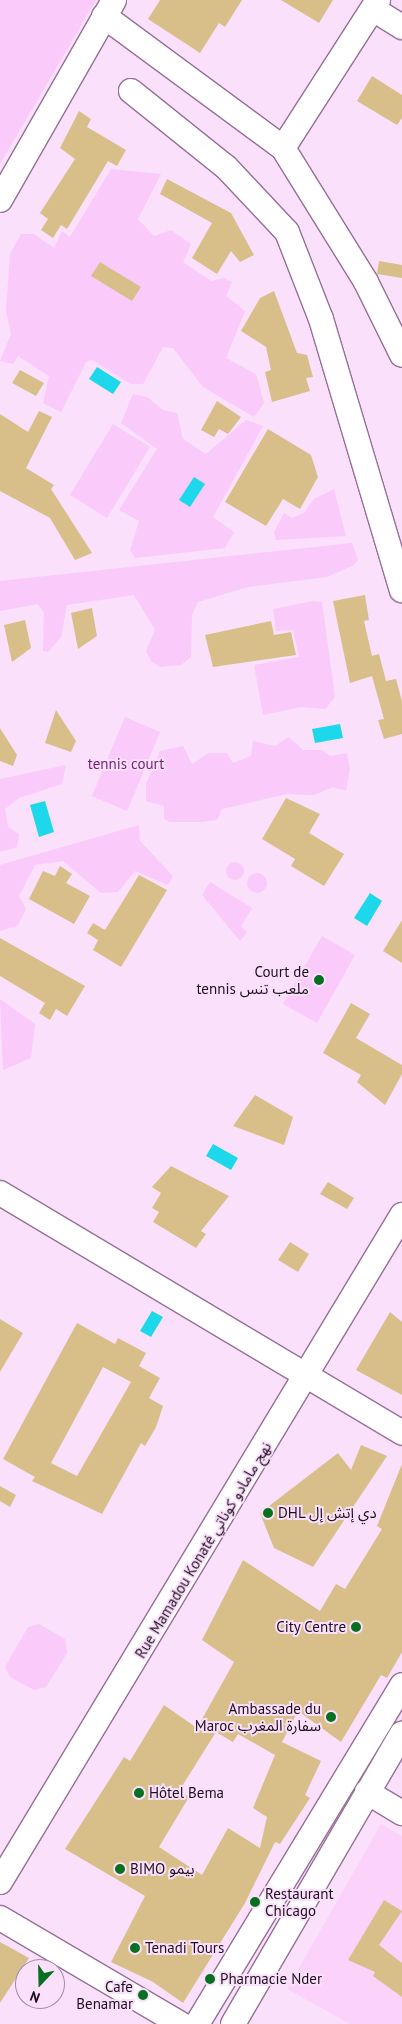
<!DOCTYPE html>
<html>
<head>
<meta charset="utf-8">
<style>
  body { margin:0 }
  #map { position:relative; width:402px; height:2024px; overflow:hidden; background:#fae0fb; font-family:"PT Sans","Noto Sans Arabic",sans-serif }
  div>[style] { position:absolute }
  .built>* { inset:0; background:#fad2fa }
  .green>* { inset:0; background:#f9cafa }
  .round { border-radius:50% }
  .water>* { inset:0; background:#1dd8ea }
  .building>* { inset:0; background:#d8bf8a }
  .roads { filter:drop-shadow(1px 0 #966f97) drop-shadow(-1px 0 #966f97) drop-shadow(0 1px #966f97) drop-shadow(0 -1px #966f97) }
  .minor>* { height:24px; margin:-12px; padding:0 12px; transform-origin:12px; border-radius:12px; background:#fff }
  .dots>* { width:14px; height:14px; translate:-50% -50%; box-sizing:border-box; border:2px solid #fae0fb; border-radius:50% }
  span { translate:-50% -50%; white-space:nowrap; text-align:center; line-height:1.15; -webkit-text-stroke:4px #fae0fb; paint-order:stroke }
  .park-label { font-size:15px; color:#731f78 }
  .poi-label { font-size:15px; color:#1e0f1e }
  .right { translate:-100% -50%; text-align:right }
  .left { translate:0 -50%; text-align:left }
  .street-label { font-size:15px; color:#1e0f1e }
  .north { position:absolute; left:15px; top:1959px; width:50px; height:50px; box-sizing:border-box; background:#fae0fb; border:1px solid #a28ca3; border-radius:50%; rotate:201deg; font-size:14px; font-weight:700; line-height:20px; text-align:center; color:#1e0f1e }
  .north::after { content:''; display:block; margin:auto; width:18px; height:22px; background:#067021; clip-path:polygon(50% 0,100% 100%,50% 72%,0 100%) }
</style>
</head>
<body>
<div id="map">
  <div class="built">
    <i style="clip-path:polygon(381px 1824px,402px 1836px,402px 2024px,350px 2024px,287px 1989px)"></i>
  </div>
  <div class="green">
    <i style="clip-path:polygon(0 0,96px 0,0 164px)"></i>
    <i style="clip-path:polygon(111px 169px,161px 174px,138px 219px,154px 236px,171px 230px,191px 244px,183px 262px,211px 281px,224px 278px,232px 282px,226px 296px,245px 311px,226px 358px,256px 374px,264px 403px,254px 417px,203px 387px,173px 348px,163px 347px,143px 384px,131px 384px,92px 360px,86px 362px,61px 412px,43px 403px,49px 376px,18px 356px,13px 364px,0 361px,11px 334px,6px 310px,10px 254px,21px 234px,34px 234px,54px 248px,62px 231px,70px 237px)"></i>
    <i style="clip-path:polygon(133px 394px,147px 397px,163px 410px,177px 413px,183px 439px,206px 454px,246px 420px,263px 426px,213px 517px,234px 532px,225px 548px,135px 558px,130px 550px,139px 521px,119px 510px,157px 449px,121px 423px)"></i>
    <i style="clip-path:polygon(113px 424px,150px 447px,107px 518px,70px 495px)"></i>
    <i style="clip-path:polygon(334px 489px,346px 536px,276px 540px,274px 532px,284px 513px,292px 518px,304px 513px,314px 499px)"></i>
    <i style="clip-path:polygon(352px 543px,358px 560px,354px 565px,327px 577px,248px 587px,198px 602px,192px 615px,191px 657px,181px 665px,160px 667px,151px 661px,146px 651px,155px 630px,134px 595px,67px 605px,61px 637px,48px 652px,43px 651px,44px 613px,38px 604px,0 611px,0 581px)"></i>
    <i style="clip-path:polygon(313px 601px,322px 602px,335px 697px,325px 709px,301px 707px,263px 715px,254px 665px,299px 657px,293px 630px,276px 631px,273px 609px)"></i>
    <i style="clip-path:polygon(125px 717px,160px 732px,127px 811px,92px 796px)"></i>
    <i style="clip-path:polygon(289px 737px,303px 750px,322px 750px,330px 756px,347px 753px,350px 769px,346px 791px,333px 787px,314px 795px,287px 794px,222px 809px,217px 820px,202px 822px,170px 822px,164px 819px,164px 806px,146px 801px,146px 784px,160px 751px,183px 746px,192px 764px,209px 753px,227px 753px,233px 763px,251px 756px,253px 741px,275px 746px)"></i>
    <i style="clip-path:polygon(66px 765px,62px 784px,19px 798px,5px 809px,8px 827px,19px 834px,17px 847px,0 852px,0 779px)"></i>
    <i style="clip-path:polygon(139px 825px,140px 841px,173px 876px,168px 885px,135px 871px,118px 892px,101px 893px,63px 861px,35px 865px,19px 896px,26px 909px,18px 925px,0 931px,0 865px)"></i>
    <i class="round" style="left:226px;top:862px;width:18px;height:18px"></i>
    <i class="round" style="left:247px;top:873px;width:20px;height:20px"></i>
    <i style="clip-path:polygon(210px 882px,252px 908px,241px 926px,247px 932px,240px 941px,202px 895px)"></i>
    <i style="clip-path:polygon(322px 936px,355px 955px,317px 1023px,283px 1004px)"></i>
    <i style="clip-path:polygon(0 999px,35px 1024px,31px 1058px,3px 1070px)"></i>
    <i style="clip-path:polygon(39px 1624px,65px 1639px,67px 1653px,46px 1687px,34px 1690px,10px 1677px,5px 1667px,28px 1627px)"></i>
  </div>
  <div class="water">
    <i style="clip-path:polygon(97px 367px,121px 382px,113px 394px,89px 379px)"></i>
    <i style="clip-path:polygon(194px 477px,205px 484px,190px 507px,179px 500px)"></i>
    <i style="clip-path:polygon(340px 724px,343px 738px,315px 743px,312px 729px)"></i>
    <i style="clip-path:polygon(45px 801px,54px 832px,39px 837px,30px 805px)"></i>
    <i style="clip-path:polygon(370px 893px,382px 901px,367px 926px,354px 918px)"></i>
    <i style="clip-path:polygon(213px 1144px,238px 1158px,231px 1170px,206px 1156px)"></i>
    <i style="clip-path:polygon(152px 1311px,163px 1317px,151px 1337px,140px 1331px)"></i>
  </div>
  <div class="building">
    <i style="clip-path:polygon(160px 0,242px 0,225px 27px,219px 23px,200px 53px,148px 19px)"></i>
    <i style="clip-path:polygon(281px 0,333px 0,319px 23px)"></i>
    <i style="clip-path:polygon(372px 76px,402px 95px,402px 118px,397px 125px,357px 101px)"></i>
    <i style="clip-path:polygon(79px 111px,91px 119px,87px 127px,126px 150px,117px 166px,108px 161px,67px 229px,61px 225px,53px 238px,41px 230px,48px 219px,40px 213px,75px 159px,60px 148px)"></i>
    <i style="clip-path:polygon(167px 179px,231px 213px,254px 255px,240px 262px,231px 251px,217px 274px,192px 258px,212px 223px,160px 194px)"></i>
    <i style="clip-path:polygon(379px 261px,402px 265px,402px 278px,377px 274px)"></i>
    <i style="clip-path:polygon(100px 262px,141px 287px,132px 301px,91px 276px)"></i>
    <i style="clip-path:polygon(274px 291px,297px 353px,307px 355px,313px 377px,306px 378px,310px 391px,272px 402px,265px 372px,271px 370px,266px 347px,241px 331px,260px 298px)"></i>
    <i style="clip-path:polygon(20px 370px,44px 383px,36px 396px,12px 383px)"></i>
    <i style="clip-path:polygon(217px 401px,241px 417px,228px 434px,219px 429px,214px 437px,201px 430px)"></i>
    <i style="clip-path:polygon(39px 411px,52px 417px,26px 468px,54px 485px,51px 489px,92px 553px,75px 560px,50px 518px,0 491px,0 414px,28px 432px)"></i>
    <i style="clip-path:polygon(268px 429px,311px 455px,318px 477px,300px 509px,283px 499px,266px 526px,225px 502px)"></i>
    <i style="clip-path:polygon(365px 595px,369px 620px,364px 621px,372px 656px,379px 654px,386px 681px,396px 679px,402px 701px,402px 734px,384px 739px,378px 720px,384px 719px,372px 676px,350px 683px,333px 601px)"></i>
    <i style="clip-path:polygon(92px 608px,97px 636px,78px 649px,71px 613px)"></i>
    <i style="clip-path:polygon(25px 620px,31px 648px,12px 662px,4px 625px)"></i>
    <i style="clip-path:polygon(271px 621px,274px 635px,291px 632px,296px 655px,213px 667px,205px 635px)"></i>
    <i style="clip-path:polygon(56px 710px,76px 741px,71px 752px,45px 743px)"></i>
    <i style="clip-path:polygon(0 728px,17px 755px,13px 766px,0 761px)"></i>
    <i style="clip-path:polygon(286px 798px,320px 814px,309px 833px,344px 854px,324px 886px,291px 866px,295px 859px,262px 839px)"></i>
    <i style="clip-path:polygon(60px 866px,72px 874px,66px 883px,90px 896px,74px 924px,29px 899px,43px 871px,55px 876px)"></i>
    <i style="clip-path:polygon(139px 875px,167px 890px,121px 967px,93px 950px,98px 940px,87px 933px,93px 923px,105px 930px)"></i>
    <i style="clip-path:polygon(402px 920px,402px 963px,383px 951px)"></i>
    <i style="clip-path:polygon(0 938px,85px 986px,67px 1016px,56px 1009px,50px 1020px,39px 1013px,45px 1003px,0 976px)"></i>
    <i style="clip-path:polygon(351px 1003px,370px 1014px,356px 1038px,402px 1065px,402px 1074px,385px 1105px,357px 1082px,361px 1075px,323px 1053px)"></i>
    <i style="clip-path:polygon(255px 1095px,293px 1117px,284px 1145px,233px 1126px)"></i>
    <i style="clip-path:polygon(171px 1166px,229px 1196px,201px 1231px,206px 1234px,196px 1248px,153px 1222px,159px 1212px,152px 1208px,161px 1193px,152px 1187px)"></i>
    <i style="clip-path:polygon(328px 1182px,354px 1198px,347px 1209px,320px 1194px)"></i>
    <i style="clip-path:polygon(290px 1242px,309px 1254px,298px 1272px,278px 1260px)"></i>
    <i style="clip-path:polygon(390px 1312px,402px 1322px,402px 1395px,356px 1370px)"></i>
    <i style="clip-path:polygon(0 1319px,23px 1333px,0 1372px)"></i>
    <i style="clip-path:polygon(evenodd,77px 1323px,115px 1344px,118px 1338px,146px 1353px,139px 1366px,160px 1378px,149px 1398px,163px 1406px,156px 1427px,145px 1446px,141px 1443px,102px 1514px,32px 1481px,35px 1477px,3px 1459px,77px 1323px,103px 1367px,131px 1382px,77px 1476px,51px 1463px,103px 1367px)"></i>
    <i style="clip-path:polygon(361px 1445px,387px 1456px,313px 1567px,274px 1548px,260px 1513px,338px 1453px,351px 1470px)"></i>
    <i style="clip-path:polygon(evenodd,402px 1464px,402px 1652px,387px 1678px,381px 1675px,341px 1742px,298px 1711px,282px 1742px,321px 1761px,305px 1795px,310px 1798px,280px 1844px,275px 1842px,245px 1903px,183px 2003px,153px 1982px,111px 1962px,145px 1896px,65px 1849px,124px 1757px,130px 1761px,164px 1705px,197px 1728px,234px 1662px,202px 1640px,243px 1560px,320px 1611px,336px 1584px,345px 1589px,382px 1529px,377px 1526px,402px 1464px,216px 1732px,233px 1742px,238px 1734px,275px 1755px,253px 1808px,267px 1817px,260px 1848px,228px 1828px,202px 1875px,159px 1847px,189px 1797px,179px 1791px,216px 1732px)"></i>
    <i style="clip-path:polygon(0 1486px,16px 1495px,10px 1507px,0 1501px)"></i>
    <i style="clip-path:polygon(384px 1900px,402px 1911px,379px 1945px,402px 1963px,402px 1997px,373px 1976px,375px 1972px,348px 1960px)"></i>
    <i style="clip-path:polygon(0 1942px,29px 1958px,0 2003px)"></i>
  </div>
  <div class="roads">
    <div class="minor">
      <i style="left:373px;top:9px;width:34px;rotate:32deg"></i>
      <i style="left:104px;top:16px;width:222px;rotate:36.4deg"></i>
      <i style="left:283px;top:148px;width:158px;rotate:58.2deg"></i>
      <i style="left:366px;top:282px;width:81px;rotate:63.7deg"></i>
      <i style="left:131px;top:91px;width:122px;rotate:38.7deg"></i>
      <i style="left:226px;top:167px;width:89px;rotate:46.8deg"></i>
      <i style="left:287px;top:232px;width:93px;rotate:68.7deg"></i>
      <i style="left:321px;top:319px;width:283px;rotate:73.4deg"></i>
      <i style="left:283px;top:148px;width:176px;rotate:-57.3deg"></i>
      <i style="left:0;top:200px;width:230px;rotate:-60.3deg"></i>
      <i style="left:0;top:1193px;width:468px;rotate:30.8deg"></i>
      <i style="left:367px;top:1792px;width:41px;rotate:31deg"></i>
      <i style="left:0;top:1882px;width:779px;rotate:-58.92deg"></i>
      <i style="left:0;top:1918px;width:210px;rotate:30.4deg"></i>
      <i style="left:197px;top:2024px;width:396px;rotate:-58.8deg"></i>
      <i style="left:233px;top:2024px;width:336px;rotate:-59.8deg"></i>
    </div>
  </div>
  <div class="dots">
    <i style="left:319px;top:980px;background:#067021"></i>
    <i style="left:268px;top:1513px;background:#067021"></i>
    <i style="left:356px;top:1627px;background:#067021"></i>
    <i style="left:331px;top:1717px;background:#067021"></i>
    <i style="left:139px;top:1793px;background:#067021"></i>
    <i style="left:120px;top:1869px;background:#067021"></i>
    <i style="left:255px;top:1902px;background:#067021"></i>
    <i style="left:135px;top:1948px;background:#067021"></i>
    <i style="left:210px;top:1979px;background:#067021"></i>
    <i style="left:143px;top:1995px;background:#067021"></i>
  </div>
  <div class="park-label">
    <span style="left:126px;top:764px">tennis court</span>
  </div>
  <div class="poi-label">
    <span class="right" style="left:309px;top:980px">Court de<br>tennis ملعب تنس</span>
    <span class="left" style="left:278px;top:1513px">DHL دي إتش إل</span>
    <span class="right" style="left:346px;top:1627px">City Centre</span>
    <span class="right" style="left:321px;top:1717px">Ambassade du<br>Maroc سفارة المغرب</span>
    <span class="left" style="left:149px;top:1793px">Hôtel Bema</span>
    <span class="left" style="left:130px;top:1869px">BIMO بيمو</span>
    <span class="left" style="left:265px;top:1902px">Restaurant<br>Chicago</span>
    <span class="left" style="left:145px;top:1948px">Tenadi Tours</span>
    <span class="left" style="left:220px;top:1979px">Pharmacie Nder</span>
    <span class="right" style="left:133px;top:1995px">Cafe<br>Benamar</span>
  </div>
  <div class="street-label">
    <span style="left:203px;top:1550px;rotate:-59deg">Rue Mamadou Konaté نهج مامادو كوناتي</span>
  </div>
  <div class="north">N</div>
</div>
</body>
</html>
